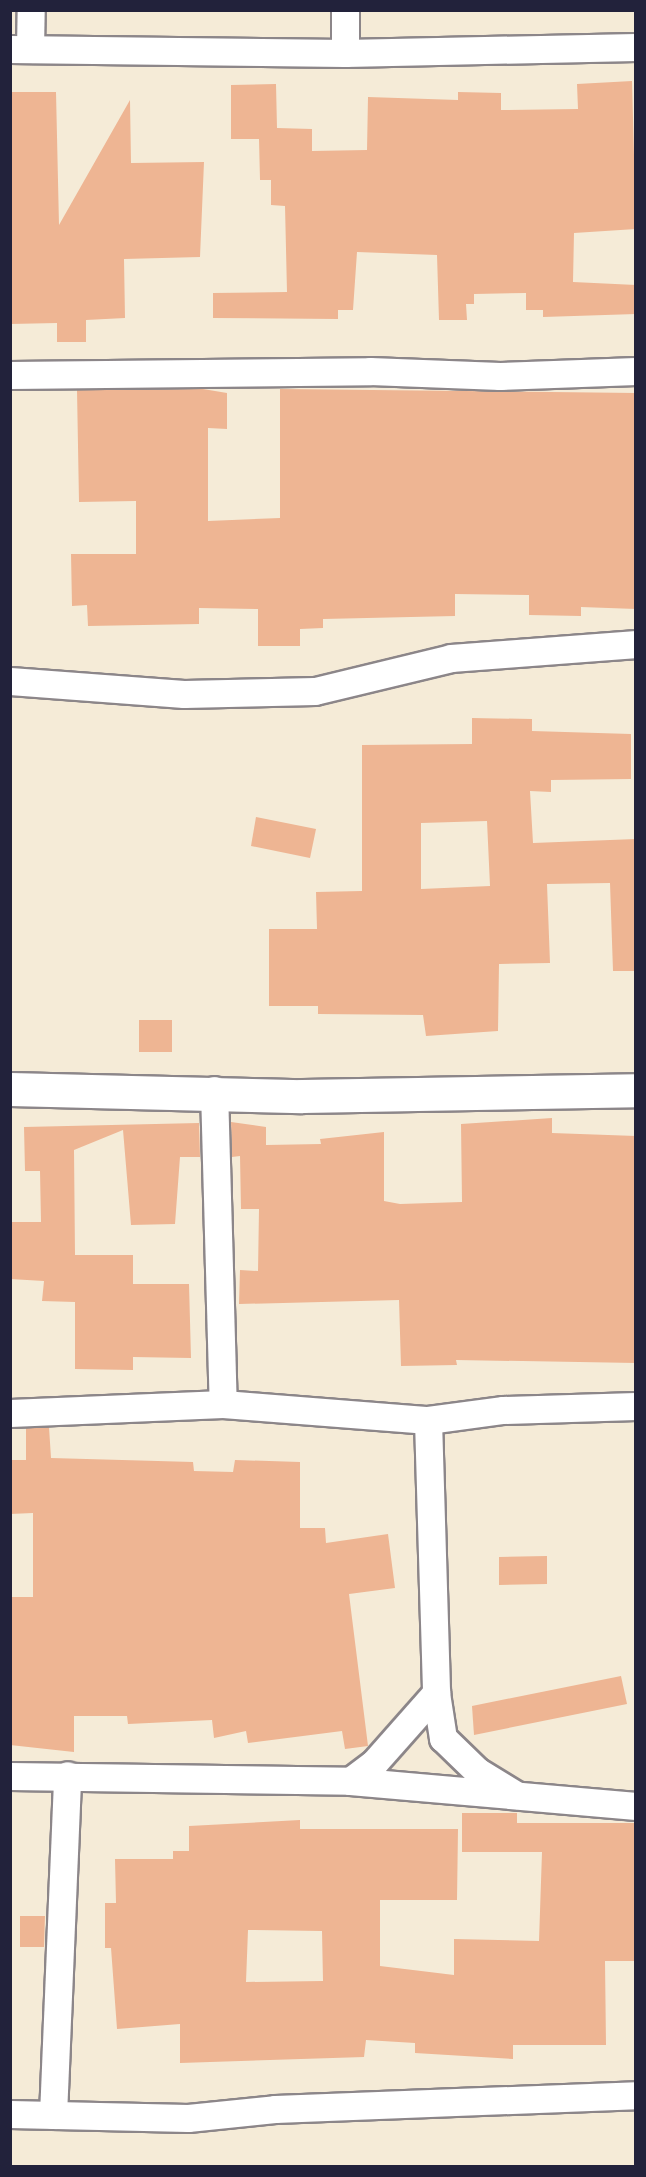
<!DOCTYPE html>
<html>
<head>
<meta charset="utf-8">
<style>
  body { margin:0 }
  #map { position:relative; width:646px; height:2177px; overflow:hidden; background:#f5ebd7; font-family:"Patrick Hand",sans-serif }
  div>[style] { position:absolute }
  .building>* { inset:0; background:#eeb593 }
  .roads { filter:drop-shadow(2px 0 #8c8689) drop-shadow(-2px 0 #8c8689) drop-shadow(0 2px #8c8689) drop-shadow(0 -2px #8c8689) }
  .minor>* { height:27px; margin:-13.5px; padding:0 13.5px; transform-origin:13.5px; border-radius:13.5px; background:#fff }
  .tertiary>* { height:33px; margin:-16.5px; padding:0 16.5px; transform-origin:16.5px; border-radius:16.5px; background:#fff }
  span { translate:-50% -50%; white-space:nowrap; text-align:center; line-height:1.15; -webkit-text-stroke:4.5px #fff; paint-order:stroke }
  .frame { position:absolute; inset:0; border:12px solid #22223b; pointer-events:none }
</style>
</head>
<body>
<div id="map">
  <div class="building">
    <i style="clip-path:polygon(632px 81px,636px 229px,574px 233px,573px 282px,636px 285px,636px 314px,543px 317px,543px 310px,526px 310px,526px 293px,474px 294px,474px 304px,466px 304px,467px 320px,439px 320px,437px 255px,357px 252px,353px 310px,338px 310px,338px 319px,213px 318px,213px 293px,287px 292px,285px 206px,271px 205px,271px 180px,260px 180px,259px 139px,231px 139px,231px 85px,276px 84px,277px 128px,312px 129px,312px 151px,367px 150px,368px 97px,458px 100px,458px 92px,501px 93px,501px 110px,578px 109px,577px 84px)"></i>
    <i style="clip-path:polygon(10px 92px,56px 92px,59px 225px,130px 100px,131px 163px,204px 162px,200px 257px,124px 259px,125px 318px,86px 320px,86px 342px,57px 342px,57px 323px,10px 324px)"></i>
    <i style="clip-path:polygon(203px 389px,227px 393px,227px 429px,208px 428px,208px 521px,280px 518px,280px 389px,636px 393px,636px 609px,581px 607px,581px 616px,529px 615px,529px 595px,455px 594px,455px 616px,323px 619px,323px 628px,300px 629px,300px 646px,258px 646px,258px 609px,199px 608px,199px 624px,88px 626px,87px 605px,72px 606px,71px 554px,136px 554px,136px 501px,79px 502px,77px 390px)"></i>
    <i style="clip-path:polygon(evenodd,472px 718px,532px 719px,532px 731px,631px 734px,631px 779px,551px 780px,551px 792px,530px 791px,533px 843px,636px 839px,636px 971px,613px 971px,610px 883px,547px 884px,550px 963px,499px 964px,498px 1031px,426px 1036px,423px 1015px,318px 1014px,318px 1006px,269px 1006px,269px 929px,317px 929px,316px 892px,362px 891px,362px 745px,472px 744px,472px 718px,487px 821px,490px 886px,421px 889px,421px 823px,487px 821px)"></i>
    <i style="clip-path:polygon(256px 817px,316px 829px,310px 858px,251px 846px)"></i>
    <i style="clip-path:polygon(139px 1020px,172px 1020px,172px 1052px,139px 1052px)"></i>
    <i style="clip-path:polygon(552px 1118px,552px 1133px,636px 1136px,636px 1363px,456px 1360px,457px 1365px,401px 1366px,399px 1300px,239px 1304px,240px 1270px,258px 1271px,259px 1209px,241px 1209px,240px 1156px,232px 1157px,231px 1122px,266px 1127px,266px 1145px,321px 1144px,320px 1139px,384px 1132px,384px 1201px,400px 1204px,462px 1202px,461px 1124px)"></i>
    <i style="clip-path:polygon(199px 1123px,200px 1157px,180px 1157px,175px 1224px,131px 1225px,123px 1130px,74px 1150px,75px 1255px,133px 1255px,133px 1284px,189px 1284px,191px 1358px,133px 1357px,133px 1370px,75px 1369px,75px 1302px,42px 1301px,44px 1281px,10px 1279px,10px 1222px,41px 1222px,40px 1171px,25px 1171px,24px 1127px)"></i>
    <i style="clip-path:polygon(49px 1427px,51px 1458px,193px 1462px,194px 1471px,233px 1472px,235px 1460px,300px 1462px,300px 1528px,325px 1528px,326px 1543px,388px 1534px,395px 1588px,349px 1594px,368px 1746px,345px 1749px,342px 1731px,248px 1743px,246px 1731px,214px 1738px,212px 1720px,128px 1724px,127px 1716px,74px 1716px,74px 1752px,10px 1745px,10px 1597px,33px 1597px,33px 1513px,10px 1514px,10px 1460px,26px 1460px,26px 1428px)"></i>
    <i style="clip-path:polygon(547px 1556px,547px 1584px,499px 1585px,499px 1557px)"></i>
    <i style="clip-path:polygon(621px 1676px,627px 1704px,474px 1735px,472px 1706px)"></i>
    <i style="clip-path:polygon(evenodd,462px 1813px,517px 1813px,517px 1823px,636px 1823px,636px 1961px,605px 1961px,606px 2045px,513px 2045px,513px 2059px,415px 2053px,415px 2043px,366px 2040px,364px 2057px,180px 2063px,180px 2024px,117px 2029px,111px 1948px,105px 1948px,105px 1903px,116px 1903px,115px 1859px,173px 1859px,173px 1851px,189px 1851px,189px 1826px,300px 1820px,300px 1829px,458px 1829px,457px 1900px,380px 1900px,380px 1966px,454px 1975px,454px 1939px,539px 1941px,542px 1852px,462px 1852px,462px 1813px,248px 1930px,322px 1931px,323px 1981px,246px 1982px,248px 1930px)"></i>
    <i style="clip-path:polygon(20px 1916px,45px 1916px,44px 1947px,20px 1947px)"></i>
  </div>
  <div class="roads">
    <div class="minor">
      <i style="left:345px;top:10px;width:43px;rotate:90deg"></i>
      <i style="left:10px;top:49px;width:335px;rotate:0.7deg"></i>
      <i style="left:345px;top:53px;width:291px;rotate:-1.2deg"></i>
      <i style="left:30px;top:49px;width:39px;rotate:-89deg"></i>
      <i style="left:10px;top:375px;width:360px;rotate:-0.6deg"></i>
      <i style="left:370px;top:371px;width:130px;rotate:2.2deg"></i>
      <i style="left:500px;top:376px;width:136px;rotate:-2.1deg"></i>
      <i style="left:10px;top:681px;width:174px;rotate:4.3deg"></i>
      <i style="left:184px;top:694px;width:131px;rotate:-1.3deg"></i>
      <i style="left:315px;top:691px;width:140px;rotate:-13.6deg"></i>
      <i style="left:451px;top:658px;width:186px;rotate:-4.3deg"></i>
      <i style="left:214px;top:1090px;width:314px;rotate:88.4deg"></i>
      <i style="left:10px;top:1413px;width:213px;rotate:-2.4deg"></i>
      <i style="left:223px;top:1404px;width:206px;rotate:4.5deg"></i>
      <i style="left:428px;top:1420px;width:76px;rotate:-7.6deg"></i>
      <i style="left:503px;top:1410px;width:133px;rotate:-1.7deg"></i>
      <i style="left:428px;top:1420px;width:273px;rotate:88.3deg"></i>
      <i style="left:436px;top:1693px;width:46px;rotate:81.2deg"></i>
      <i style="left:443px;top:1738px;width:47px;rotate:44.1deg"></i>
      <i style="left:477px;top:1771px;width:46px;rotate:31.6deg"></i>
      <i style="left:10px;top:1776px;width:340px;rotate:0.8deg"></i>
      <i style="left:350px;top:1781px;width:287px;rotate:5deg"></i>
      <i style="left:350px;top:1781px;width:30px;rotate:-37deg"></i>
      <i style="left:374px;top:1763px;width:94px;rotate:-48.5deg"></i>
      <i style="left:10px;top:2114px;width:178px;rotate:1.3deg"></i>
      <i style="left:188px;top:2118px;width:87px;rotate:-5.9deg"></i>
      <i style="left:275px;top:2109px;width:361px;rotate:-2.2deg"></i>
      <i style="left:53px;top:2115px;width:340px;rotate:-87.6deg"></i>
    </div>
    <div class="tertiary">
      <i style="left:10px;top:1089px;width:292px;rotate:1.4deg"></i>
      <i style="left:302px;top:1096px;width:334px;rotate:-1deg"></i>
    </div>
  </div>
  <div class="frame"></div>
</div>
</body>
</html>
